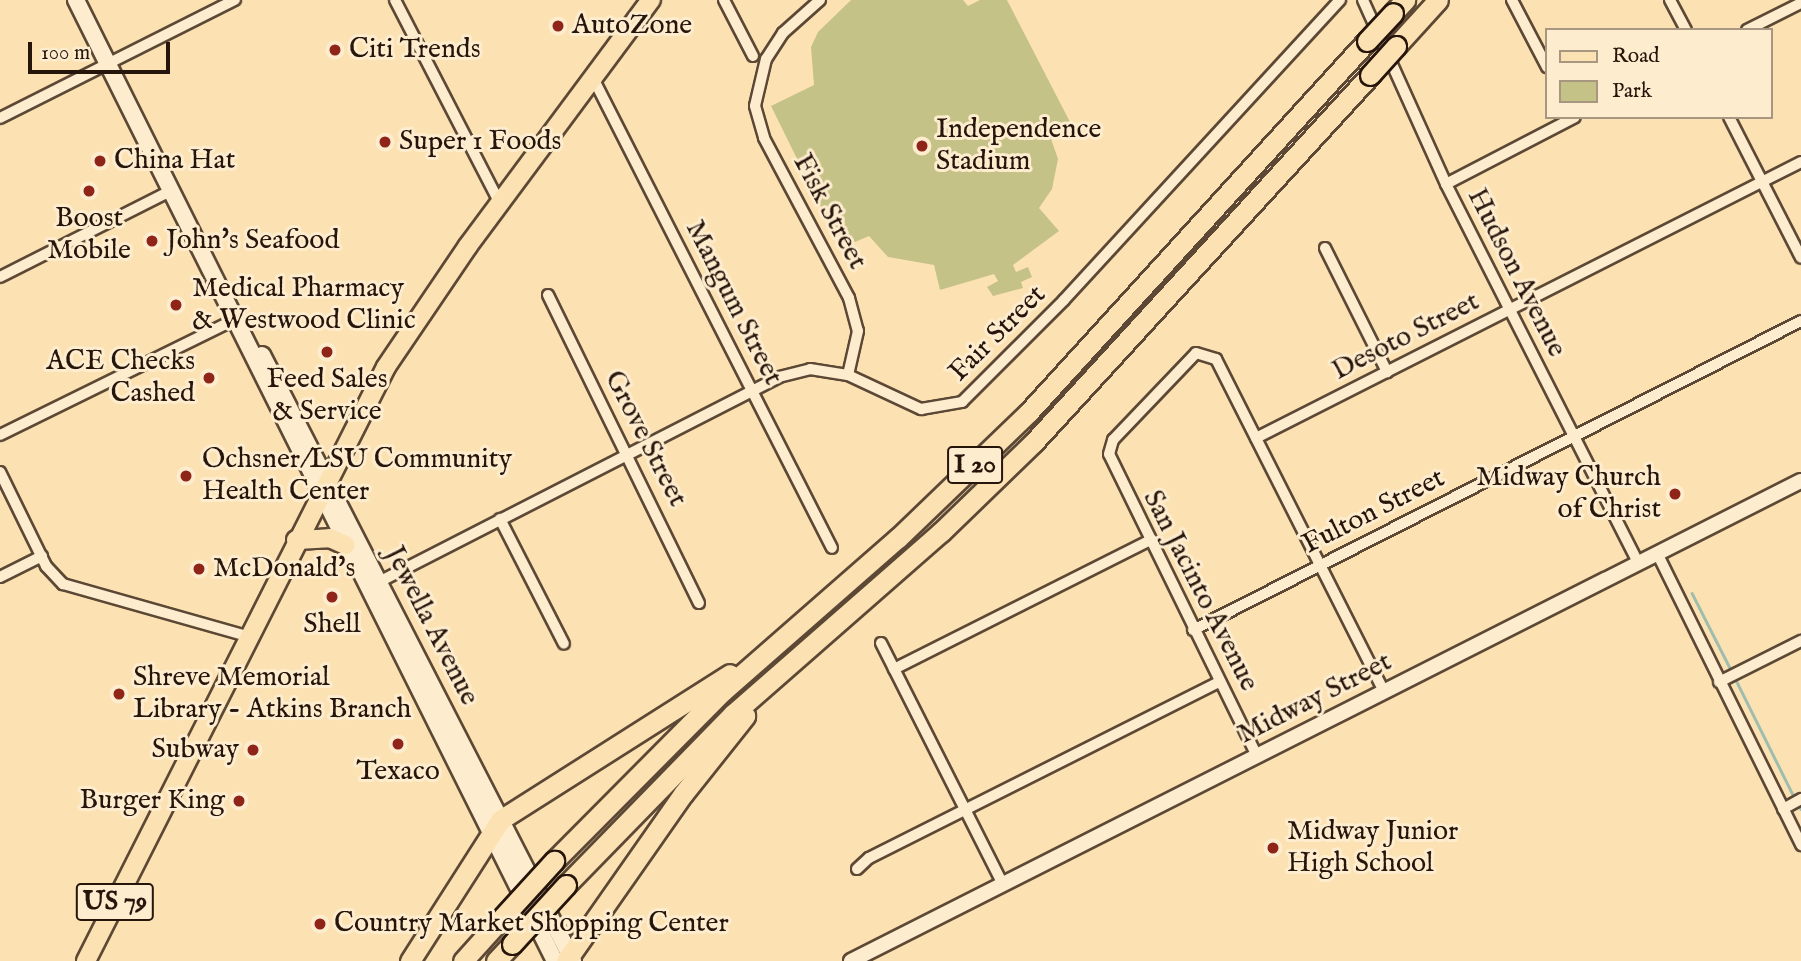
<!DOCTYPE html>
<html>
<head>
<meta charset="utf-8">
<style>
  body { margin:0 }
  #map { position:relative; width:1801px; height:961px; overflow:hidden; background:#fce2b3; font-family:"IM FELL English",serif }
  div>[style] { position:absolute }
  .green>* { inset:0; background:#c5c288 }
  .stream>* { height:2.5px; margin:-1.25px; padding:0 1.25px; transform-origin:1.25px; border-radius:1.25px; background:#9fbdaf }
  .roads { filter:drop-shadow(2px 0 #5c4835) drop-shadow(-2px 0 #5c4835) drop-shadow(0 2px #5c4835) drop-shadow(0 -2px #5c4835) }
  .minor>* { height:10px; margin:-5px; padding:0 5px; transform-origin:5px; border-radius:5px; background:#fdecce }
  .tertiary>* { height:14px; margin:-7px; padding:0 7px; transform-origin:7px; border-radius:7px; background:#fdecce }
  .secondary>* { height:16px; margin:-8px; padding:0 8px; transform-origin:8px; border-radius:8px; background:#fdecce }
  .primary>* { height:18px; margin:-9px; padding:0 9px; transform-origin:9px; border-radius:9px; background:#fce2b3 }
  .motorway>* { height:19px; margin:-9.5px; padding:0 9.5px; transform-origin:9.5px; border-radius:9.5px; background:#fce2b3 }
  .bridges { filter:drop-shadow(2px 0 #26150b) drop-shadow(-2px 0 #26150b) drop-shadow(0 2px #26150b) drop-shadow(0 -2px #26150b) }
  .motorway-bridge>* { height:19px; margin:-9.5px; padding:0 9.5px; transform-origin:9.5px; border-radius:9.5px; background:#fce2b3 }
  .dots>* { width:19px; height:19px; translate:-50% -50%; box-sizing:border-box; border:4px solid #fdecce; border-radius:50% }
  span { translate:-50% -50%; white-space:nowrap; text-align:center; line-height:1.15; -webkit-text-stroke:6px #fdecce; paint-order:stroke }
  .shield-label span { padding:2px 5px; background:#fdecce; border:2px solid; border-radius:5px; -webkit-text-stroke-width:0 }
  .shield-label { font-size:26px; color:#26150b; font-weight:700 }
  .poi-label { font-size:28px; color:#26150b }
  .left { translate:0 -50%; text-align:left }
  .right { translate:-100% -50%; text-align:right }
  .street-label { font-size:28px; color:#26150b }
  .legend { position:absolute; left:1545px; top:28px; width:228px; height:91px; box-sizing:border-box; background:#fdecce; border:2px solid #a79680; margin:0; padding:9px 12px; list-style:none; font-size:21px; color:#26150b }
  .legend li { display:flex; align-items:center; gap:14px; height:35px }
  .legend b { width:35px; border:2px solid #a79680 }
  .scale { position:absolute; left:28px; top:42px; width:142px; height:32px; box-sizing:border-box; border:4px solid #26150b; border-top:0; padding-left:9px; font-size:21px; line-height:24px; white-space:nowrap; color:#26150b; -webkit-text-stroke:5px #fdecce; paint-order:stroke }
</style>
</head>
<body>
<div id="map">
  <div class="green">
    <i style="clip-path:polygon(851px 0,963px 0,968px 6px,980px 0,1007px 0,1070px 122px,1049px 133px,1058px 159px,1052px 189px,1039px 208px,1059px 231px,1013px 265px,1016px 272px,1028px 267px,1032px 277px,1021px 282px,1023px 288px,993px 296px,987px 287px,998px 281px,994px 274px,940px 290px,934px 265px,888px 257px,869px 236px,841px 248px,771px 106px,814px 85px,811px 47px,818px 32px)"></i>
  </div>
  <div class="stream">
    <i style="left:1692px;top:593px;width:84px;rotate:63.1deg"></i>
    <i style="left:1737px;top:682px;width:126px;rotate:63.6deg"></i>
    <i style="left:1801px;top:808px;width:1px;rotate:90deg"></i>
  </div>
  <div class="roads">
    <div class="minor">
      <i style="left:395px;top:0;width:229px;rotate:62.7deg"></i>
      <i style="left:724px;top:0;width:63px;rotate:62.6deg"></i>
      <i style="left:820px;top:0;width:50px;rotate:138.3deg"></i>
      <i style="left:783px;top:33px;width:31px;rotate:123deg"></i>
      <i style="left:766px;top:59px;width:48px;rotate:103.2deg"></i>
      <i style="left:755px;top:106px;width:33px;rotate:74deg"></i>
      <i style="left:764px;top:138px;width:181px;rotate:62deg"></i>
      <i style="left:849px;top:298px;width:34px;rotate:75deg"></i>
      <i style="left:858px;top:331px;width:45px;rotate:102.8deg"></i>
      <i style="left:1363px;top:0;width:202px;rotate:65.7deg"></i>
      <i style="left:1446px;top:184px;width:425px;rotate:63.1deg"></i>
      <i style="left:1512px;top:0;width:76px;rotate:62.4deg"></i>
      <i style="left:1670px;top:0;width:34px;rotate:62deg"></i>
      <i style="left:1747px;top:30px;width:60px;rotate:-26.6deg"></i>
      <i style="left:593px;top:78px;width:527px;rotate:63.05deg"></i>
      <i style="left:1729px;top:117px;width:158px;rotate:62.9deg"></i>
      <i style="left:0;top:118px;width:263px;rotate:-26.7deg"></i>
      <i style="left:1446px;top:184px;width:145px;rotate:-27.4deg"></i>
      <i style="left:1325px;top:248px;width:139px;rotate:63.4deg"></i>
      <i style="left:0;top:277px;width:193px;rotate:-26.8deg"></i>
      <i style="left:548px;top:295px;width:343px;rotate:63.9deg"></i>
      <i style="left:0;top:435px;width:263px;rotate:-26.2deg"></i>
      <i style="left:1256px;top:438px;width:611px;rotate:-26.86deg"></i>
      <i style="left:0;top:472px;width:105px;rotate:63.9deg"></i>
      <i style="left:46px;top:566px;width:25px;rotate:47deg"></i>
      <i style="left:63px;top:584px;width:191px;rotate:15.8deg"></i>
      <i style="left:500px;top:519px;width:140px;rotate:62.9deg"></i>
      <i style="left:1657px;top:553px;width:326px;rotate:63.7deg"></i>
      <i style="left:0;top:577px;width:47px;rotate:-26.6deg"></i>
      <i style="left:373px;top:585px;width:456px;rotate:-27.1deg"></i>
      <i style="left:779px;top:377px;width:32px;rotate:-14deg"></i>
      <i style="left:810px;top:369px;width:38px;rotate:9deg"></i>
      <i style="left:848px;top:375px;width:81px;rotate:25deg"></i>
      <i style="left:921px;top:409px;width:42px;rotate:-9.7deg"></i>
      <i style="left:962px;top:402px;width:144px;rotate:-45deg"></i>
      <i style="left:1064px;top:300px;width:408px;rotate:-47.4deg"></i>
      <i style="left:1193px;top:630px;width:682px;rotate:-26.94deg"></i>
      <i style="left:881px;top:643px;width:270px;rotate:63.2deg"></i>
      <i style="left:894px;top:669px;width:284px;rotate:-26.7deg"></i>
      <i style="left:1719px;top:682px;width:92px;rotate:-26.6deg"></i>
      <i style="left:1257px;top:756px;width:336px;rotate:-116.1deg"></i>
      <i style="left:1109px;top:454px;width:15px;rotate:-74deg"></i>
      <i style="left:1113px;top:440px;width:120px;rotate:-46.3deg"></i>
      <i style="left:1196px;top:353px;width:21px;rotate:17deg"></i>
      <i style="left:1216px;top:359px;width:372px;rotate:63.2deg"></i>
      <i style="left:1783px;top:809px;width:21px;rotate:-29deg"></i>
      <i style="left:857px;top:869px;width:16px;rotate:-43deg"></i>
      <i style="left:869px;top:858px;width:392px;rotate:-26.7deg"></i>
    </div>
    <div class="tertiary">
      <i style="left:851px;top:961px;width:1064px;rotate:-26.81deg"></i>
    </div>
    <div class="secondary">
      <i style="left:76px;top:0;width:1074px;rotate:63.51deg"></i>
      <i style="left:262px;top:355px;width:681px;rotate:62.83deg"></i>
    </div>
    <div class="primary">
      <i style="left:296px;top:540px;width:34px;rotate:-3deg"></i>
      <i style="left:330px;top:538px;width:17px;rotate:25deg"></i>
      <i style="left:86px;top:961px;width:665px;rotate:-63.2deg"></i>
      <i style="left:386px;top:367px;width:146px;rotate:-55.9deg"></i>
      <i style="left:468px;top:246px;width:307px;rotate:-53.4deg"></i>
    </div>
    <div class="motorway">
      <i style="left:1393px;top:13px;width:18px;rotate:-47deg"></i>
      <i style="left:1396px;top:46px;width:62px;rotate:-47.6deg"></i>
      <i style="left:554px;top:861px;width:240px;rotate:-45.2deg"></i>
      <i style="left:723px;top:691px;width:232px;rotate:-41.2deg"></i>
      <i style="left:898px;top:538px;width:180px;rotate:-43.9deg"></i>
      <i style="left:1028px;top:413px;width:503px;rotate:-47.66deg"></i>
      <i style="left:566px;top:885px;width:239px;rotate:-45.7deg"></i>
      <i style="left:733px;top:714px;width:276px;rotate:-41.2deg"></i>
      <i style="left:941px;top:532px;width:128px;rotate:-44.1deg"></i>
      <i style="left:1033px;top:443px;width:499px;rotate:-47.5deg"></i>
      <i style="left:410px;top:961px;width:167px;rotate:-57.4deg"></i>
      <i style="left:500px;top:820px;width:272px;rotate:-32.4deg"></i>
      <i style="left:463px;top:961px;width:57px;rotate:-47.9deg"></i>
      <i style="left:496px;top:961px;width:23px;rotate:-47deg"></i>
      <i style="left:566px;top:961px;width:204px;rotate:-55deg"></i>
      <i style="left:683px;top:794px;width:100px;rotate:-51.5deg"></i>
    </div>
  </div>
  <div class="bridges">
    <div class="motorway-bridge">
      <i style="left:1367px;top:41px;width:38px;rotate:-47deg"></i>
      <i style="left:1370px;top:75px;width:39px;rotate:-48deg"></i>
      <i style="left:501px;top:919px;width:79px;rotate:-47.6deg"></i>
      <i style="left:512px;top:944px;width:80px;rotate:-47.5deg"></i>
    </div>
  </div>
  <div class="dots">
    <i style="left:558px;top:26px;background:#8f2418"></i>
    <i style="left:335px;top:50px;background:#8f2418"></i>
    <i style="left:385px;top:142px;background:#8f2418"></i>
    <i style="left:922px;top:146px;background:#8f2418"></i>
    <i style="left:100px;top:161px;background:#8f2418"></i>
    <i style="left:89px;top:191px;background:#8f2418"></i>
    <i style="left:152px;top:241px;background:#8f2418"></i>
    <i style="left:176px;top:305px;background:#8f2418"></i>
    <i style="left:327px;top:352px;background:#8f2418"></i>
    <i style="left:209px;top:378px;background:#8f2418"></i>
    <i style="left:186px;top:476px;background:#8f2418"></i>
    <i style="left:1675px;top:494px;background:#8f2418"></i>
    <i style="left:199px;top:569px;background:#8f2418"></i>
    <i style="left:332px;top:597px;background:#8f2418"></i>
    <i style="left:119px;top:694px;background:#8f2418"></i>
    <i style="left:398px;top:744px;background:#8f2418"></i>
    <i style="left:253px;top:750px;background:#8f2418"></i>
    <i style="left:239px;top:801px;background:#8f2418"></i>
    <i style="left:1273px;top:848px;background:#8f2418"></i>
    <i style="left:320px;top:924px;background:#8f2418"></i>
  </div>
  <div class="shield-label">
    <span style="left:975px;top:465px">I 20</span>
    <span style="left:115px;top:902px">US 79</span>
  </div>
  <div class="poi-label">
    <span class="left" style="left:572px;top:26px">AutoZone</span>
    <span class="left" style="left:349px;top:50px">Citi Trends</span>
    <span class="left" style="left:936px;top:146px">Independence<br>Stadium</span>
    <span class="left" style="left:399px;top:142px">Super 1 Foods</span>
    <span class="left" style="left:114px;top:161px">China Hat</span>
    <span style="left:89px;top:235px">Boost<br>Mobile</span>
    <span class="left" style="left:166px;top:241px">John's Seafood</span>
    <span class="left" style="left:192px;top:305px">Medical Pharmacy<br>&amp; Westwood Clinic</span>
    <span class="right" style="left:195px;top:378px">ACE Checks<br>Cashed</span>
    <span style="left:327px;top:396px">Feed Sales<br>&amp; Service</span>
    <span class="left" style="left:202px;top:476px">Ochsner/LSU Community<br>Health Center</span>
    <span class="right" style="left:1661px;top:494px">Midway Church<br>of Christ</span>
    <span class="left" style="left:213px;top:569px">McDonald's</span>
    <span style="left:332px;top:625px">Shell</span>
    <span class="left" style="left:133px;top:694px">Shreve Memorial<br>Library - Atkins Branch</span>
    <span class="right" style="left:239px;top:750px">Subway</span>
    <span style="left:398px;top:772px">Texaco</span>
    <span class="right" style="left:225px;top:801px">Burger King</span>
    <span class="left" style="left:1287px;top:848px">Midway Junior<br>High School</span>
    <span class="left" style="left:334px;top:924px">Country Market Shopping Center</span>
  </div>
  <div class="street-label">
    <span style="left:829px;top:212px;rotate:62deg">Fisk Street</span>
    <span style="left:1516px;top:273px;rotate:63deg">Hudson Avenue</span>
    <span style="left:733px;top:303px;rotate:63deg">Mangum Street</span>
    <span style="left:998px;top:334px;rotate:-45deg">Fair Street</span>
    <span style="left:1406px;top:337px;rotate:-27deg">Desoto Street</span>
    <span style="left:645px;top:439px;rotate:63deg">Grove Street</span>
    <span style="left:1374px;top:512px;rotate:-27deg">Fulton Street</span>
    <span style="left:1200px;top:591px;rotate:63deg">San Jacinto Avenue</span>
    <span style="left:431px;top:626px;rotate:63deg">Jewella Avenue</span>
    <span style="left:1315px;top:699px;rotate:-27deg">Midway Street</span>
  </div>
  <ul class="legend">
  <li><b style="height:9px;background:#fce2b3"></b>Road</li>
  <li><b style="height:19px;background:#c5c288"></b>Park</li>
  </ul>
  <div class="scale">100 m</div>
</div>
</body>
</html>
